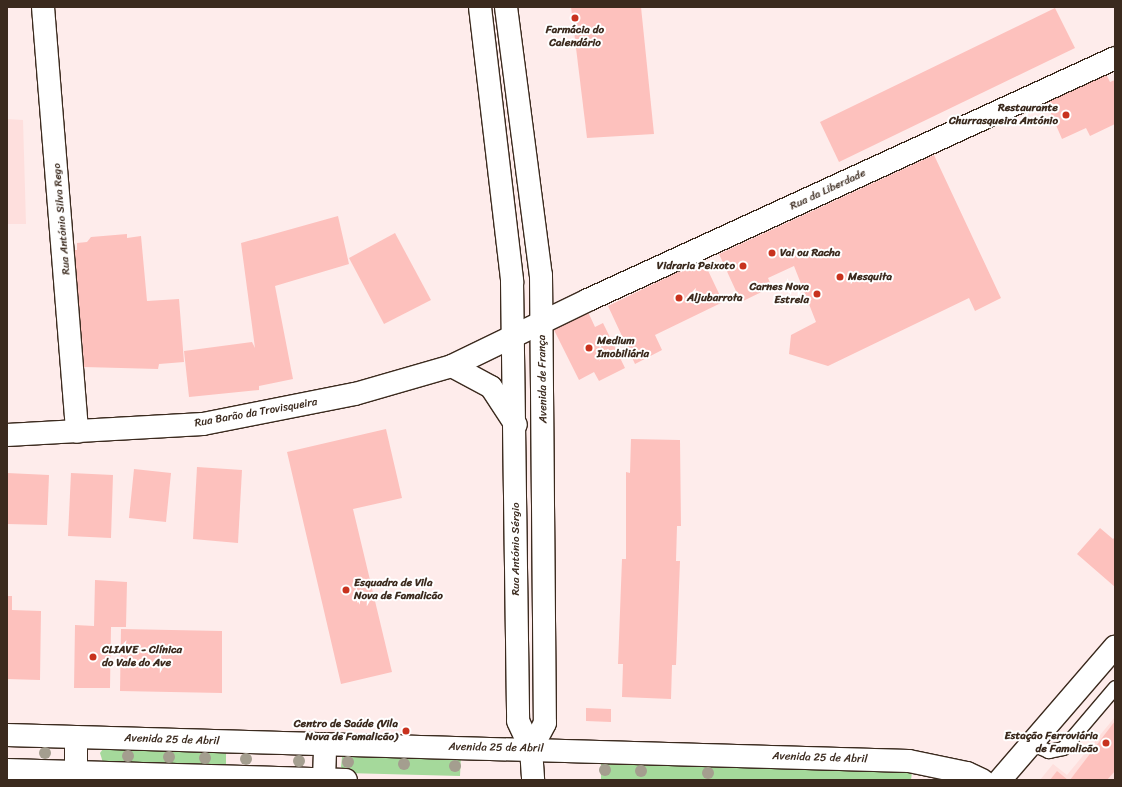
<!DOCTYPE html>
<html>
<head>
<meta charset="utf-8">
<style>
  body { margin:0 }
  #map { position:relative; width:1122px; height:787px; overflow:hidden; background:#feeceb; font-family:Sriracha,sans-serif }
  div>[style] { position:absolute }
  .built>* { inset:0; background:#fedfdd }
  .green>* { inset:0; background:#a5d99b }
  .building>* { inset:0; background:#fdc1bd }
  .roads { filter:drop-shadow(1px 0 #3b2a1e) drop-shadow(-1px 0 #3b2a1e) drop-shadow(0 1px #3b2a1e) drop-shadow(0 -1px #3b2a1e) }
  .lane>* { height:13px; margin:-6.5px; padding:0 6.5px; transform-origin:6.5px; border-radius:6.5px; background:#fff }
  .street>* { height:22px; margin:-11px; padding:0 11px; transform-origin:11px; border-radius:11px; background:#fff }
  .secondary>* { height:22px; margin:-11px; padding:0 11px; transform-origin:11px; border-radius:11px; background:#fff }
  .trees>* { width:12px; height:12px; margin:-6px; border-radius:50%; background:#a49e8f }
  .dots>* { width:11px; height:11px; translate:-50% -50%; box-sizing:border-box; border:2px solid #fff; border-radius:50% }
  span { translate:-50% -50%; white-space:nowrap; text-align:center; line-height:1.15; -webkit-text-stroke:4px #fff; paint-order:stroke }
  .poi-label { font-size:11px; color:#3b2a1e; font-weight:700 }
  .right { translate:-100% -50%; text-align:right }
  .left { translate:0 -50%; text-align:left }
  .street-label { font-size:11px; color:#3b2a1e }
  .frame { position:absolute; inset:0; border:8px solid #3b2a1e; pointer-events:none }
</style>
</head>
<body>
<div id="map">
  <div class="built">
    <i style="clip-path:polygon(7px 119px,23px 120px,26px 224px,7px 224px)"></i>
    <i style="clip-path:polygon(1115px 717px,1115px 780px,1040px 780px,1053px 764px,1067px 775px)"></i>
  </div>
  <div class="green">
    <i style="clip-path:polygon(106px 745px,226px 749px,226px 769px,104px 766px,100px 753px)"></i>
    <i style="clip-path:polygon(347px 751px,461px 755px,460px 776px,346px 773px,341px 767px,342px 757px)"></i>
    <i style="clip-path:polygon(601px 758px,912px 772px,911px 780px,601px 780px)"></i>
  </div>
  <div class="building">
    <i style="clip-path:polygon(571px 7px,641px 7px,654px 134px,587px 138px)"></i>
    <i style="clip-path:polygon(1055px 8px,1075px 48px,839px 162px,820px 122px)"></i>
    <i style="clip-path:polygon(1106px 74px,1110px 82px,1115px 80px,1115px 124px,1090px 136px,1086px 128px,1062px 139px,1046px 102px)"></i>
    <i style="clip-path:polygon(934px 155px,1001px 298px,975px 311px,969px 298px,828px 366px,789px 354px,791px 335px,816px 322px,794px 266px,768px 278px,772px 287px,741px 302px,719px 254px)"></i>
    <i style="clip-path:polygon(338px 216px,349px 264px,275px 286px,293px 379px,259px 386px,259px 390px,189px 397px,184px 351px,252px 342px,255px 348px,241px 243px)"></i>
    <i style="clip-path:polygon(395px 233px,431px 300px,384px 324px,349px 258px)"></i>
    <i style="clip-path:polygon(127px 234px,127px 238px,141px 236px,147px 301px,179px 299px,184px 362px,159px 364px,158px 369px,84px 367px,82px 337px,78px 337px,74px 250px,77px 250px,77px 243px,87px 242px,91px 237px)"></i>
    <i style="clip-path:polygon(703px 260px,723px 302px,655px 335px,662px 350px,635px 364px,608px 306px)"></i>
    <i style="clip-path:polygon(588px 312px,595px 327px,603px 323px,625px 368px,599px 381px,594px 372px,579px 380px,553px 328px)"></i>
    <i style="clip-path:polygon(386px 429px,402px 498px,353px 509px,392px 672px,341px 684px,287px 452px)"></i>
    <i style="clip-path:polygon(631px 439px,680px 440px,681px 526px,677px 526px,676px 561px,680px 561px,676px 665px,672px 665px,671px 699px,622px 697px,623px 664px,618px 664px,622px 559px,626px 559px,626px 472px,630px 473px)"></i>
    <i style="clip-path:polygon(197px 467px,242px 470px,238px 543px,193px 539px)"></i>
    <i style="clip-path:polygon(134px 469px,171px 473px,166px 522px,129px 518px)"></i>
    <i style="clip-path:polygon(7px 473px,49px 475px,47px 525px,7px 524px)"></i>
    <i style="clip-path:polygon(71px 473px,113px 475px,111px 538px,68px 536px)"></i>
    <i style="clip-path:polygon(1100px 528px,1113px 539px,1115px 537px,1115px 587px,1077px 554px)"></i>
    <i style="clip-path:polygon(95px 580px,127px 582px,126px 627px,111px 627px,110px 688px,74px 688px,75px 625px,94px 626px)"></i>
    <i style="clip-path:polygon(7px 596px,12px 596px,12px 610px,41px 611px,40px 680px,7px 679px)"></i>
    <i style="clip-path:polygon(121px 629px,222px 631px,222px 693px,120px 691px)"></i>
    <i style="clip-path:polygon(586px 708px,611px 709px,611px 722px,586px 721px)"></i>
    <i style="clip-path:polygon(1115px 721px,1115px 771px,1107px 780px,1070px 780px)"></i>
    <i style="clip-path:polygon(1057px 771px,1068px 780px,1050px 780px)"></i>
  </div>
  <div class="roads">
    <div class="lane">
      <i style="left:1033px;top:744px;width:17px;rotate:25deg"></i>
      <i style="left:1048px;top:751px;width:15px;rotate:-11deg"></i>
      <i style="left:1063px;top:748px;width:80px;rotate:-49.6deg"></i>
    </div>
    <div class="street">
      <i style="left:43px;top:7px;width:426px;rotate:85.4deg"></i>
      <i style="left:452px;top:366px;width:44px;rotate:28.3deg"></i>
      <i style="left:491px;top:387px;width:45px;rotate:56.7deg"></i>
      <i style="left:7px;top:435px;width:196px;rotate:-3.2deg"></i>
      <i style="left:203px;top:424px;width:155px;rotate:-11.2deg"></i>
      <i style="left:355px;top:394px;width:101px;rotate:-16.1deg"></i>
      <i style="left:452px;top:366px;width:151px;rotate:-25.9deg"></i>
      <i style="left:588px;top:300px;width:580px;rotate:-24.66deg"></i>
      <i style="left:1000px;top:780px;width:176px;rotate:-49.2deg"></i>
    </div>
    <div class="secondary">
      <i style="left:480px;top:7px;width:276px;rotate:83.3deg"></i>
      <i style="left:512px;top:281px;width:440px;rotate:89.2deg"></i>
      <i style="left:518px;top:721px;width:31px;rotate:65deg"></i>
      <i style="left:531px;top:749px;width:31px;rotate:86deg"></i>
      <i style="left:506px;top:7px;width:270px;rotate:82.6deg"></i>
      <i style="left:541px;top:275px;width:448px;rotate:89.5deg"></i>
      <i style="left:545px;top:723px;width:30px;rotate:118deg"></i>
      <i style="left:7px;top:735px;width:902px;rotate:1.65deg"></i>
      <i style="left:909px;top:761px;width:59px;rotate:11.7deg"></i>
      <i style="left:967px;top:773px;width:17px;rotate:25deg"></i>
      <i style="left:7px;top:770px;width:339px;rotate:1.7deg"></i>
      <i style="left:76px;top:773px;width:36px;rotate:-90deg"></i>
      <i style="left:324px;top:779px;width:35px;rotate:-88deg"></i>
    </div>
  </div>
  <div class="trees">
    <i style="left:45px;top:753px"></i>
    <i style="left:128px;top:756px"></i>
    <i style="left:169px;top:757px"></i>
    <i style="left:205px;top:758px"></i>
    <i style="left:246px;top:759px"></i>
    <i style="left:299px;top:761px"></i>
    <i style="left:348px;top:762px"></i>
    <i style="left:404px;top:764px"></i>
    <i style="left:455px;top:766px"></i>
    <i style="left:605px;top:770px"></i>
    <i style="left:641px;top:771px"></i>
    <i style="left:708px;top:773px"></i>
  </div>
  <div class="dots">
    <i style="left:575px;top:18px;background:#c8321e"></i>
    <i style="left:1066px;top:115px;background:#c8321e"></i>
    <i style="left:772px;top:253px;background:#c8321e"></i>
    <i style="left:743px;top:266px;background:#c8321e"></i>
    <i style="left:840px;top:277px;background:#c8321e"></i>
    <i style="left:817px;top:294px;background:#c8321e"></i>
    <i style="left:679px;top:298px;background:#c8321e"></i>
    <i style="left:589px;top:348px;background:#c8321e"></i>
    <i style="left:346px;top:590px;background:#c8321e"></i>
    <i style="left:93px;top:657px;background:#c8321e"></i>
    <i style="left:406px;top:731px;background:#c8321e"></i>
    <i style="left:1106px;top:743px;background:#c8321e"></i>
  </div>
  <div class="poi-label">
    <span style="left:575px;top:37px">Farmácia do<br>Calendário</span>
    <span class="right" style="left:1058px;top:115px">Restaurante<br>Churrasqueira António</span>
    <span class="left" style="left:780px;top:253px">Vai ou Racha</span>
    <span class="right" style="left:735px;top:266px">Vidraria Peixoto</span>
    <span class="left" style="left:848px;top:277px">Mesquita</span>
    <span class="right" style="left:809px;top:294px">Carnes Nova<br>Estrela</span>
    <span class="left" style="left:687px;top:298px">Aljubarrota</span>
    <span class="left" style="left:597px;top:348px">Medium<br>Imobiliária</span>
    <span class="left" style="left:354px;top:590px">Esquadra de Vila<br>Nova de Famalicão</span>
    <span class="left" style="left:102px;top:657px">CLIAVE - Clínica<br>do Vale do Ave</span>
    <span class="right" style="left:398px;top:731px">Centro de Saúde (Vila<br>Nova de Famalicão)</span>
    <span class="right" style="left:1098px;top:743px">Estação Ferroviária<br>de Famalicão</span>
  </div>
  <div class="street-label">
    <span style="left:828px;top:190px;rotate:-25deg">Rua da Liberdade</span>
    <span style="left:62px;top:219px;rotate:-95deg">Rua António Silva Rego</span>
    <span style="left:543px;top:379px;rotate:-91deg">Avenida de França</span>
    <span style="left:256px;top:413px;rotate:-10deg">Rua Barão da Trovisqueira</span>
    <span style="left:516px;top:549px;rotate:-90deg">Rua António Sérgio</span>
    <span style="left:172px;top:740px;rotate:2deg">Avenida 25 de Abril</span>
    <span style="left:496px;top:748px;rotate:1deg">Avenida 25 de Abril</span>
    <span style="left:820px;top:758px;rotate:2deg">Avenida 25 de Abril</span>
  </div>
  <div class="frame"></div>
</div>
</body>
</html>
